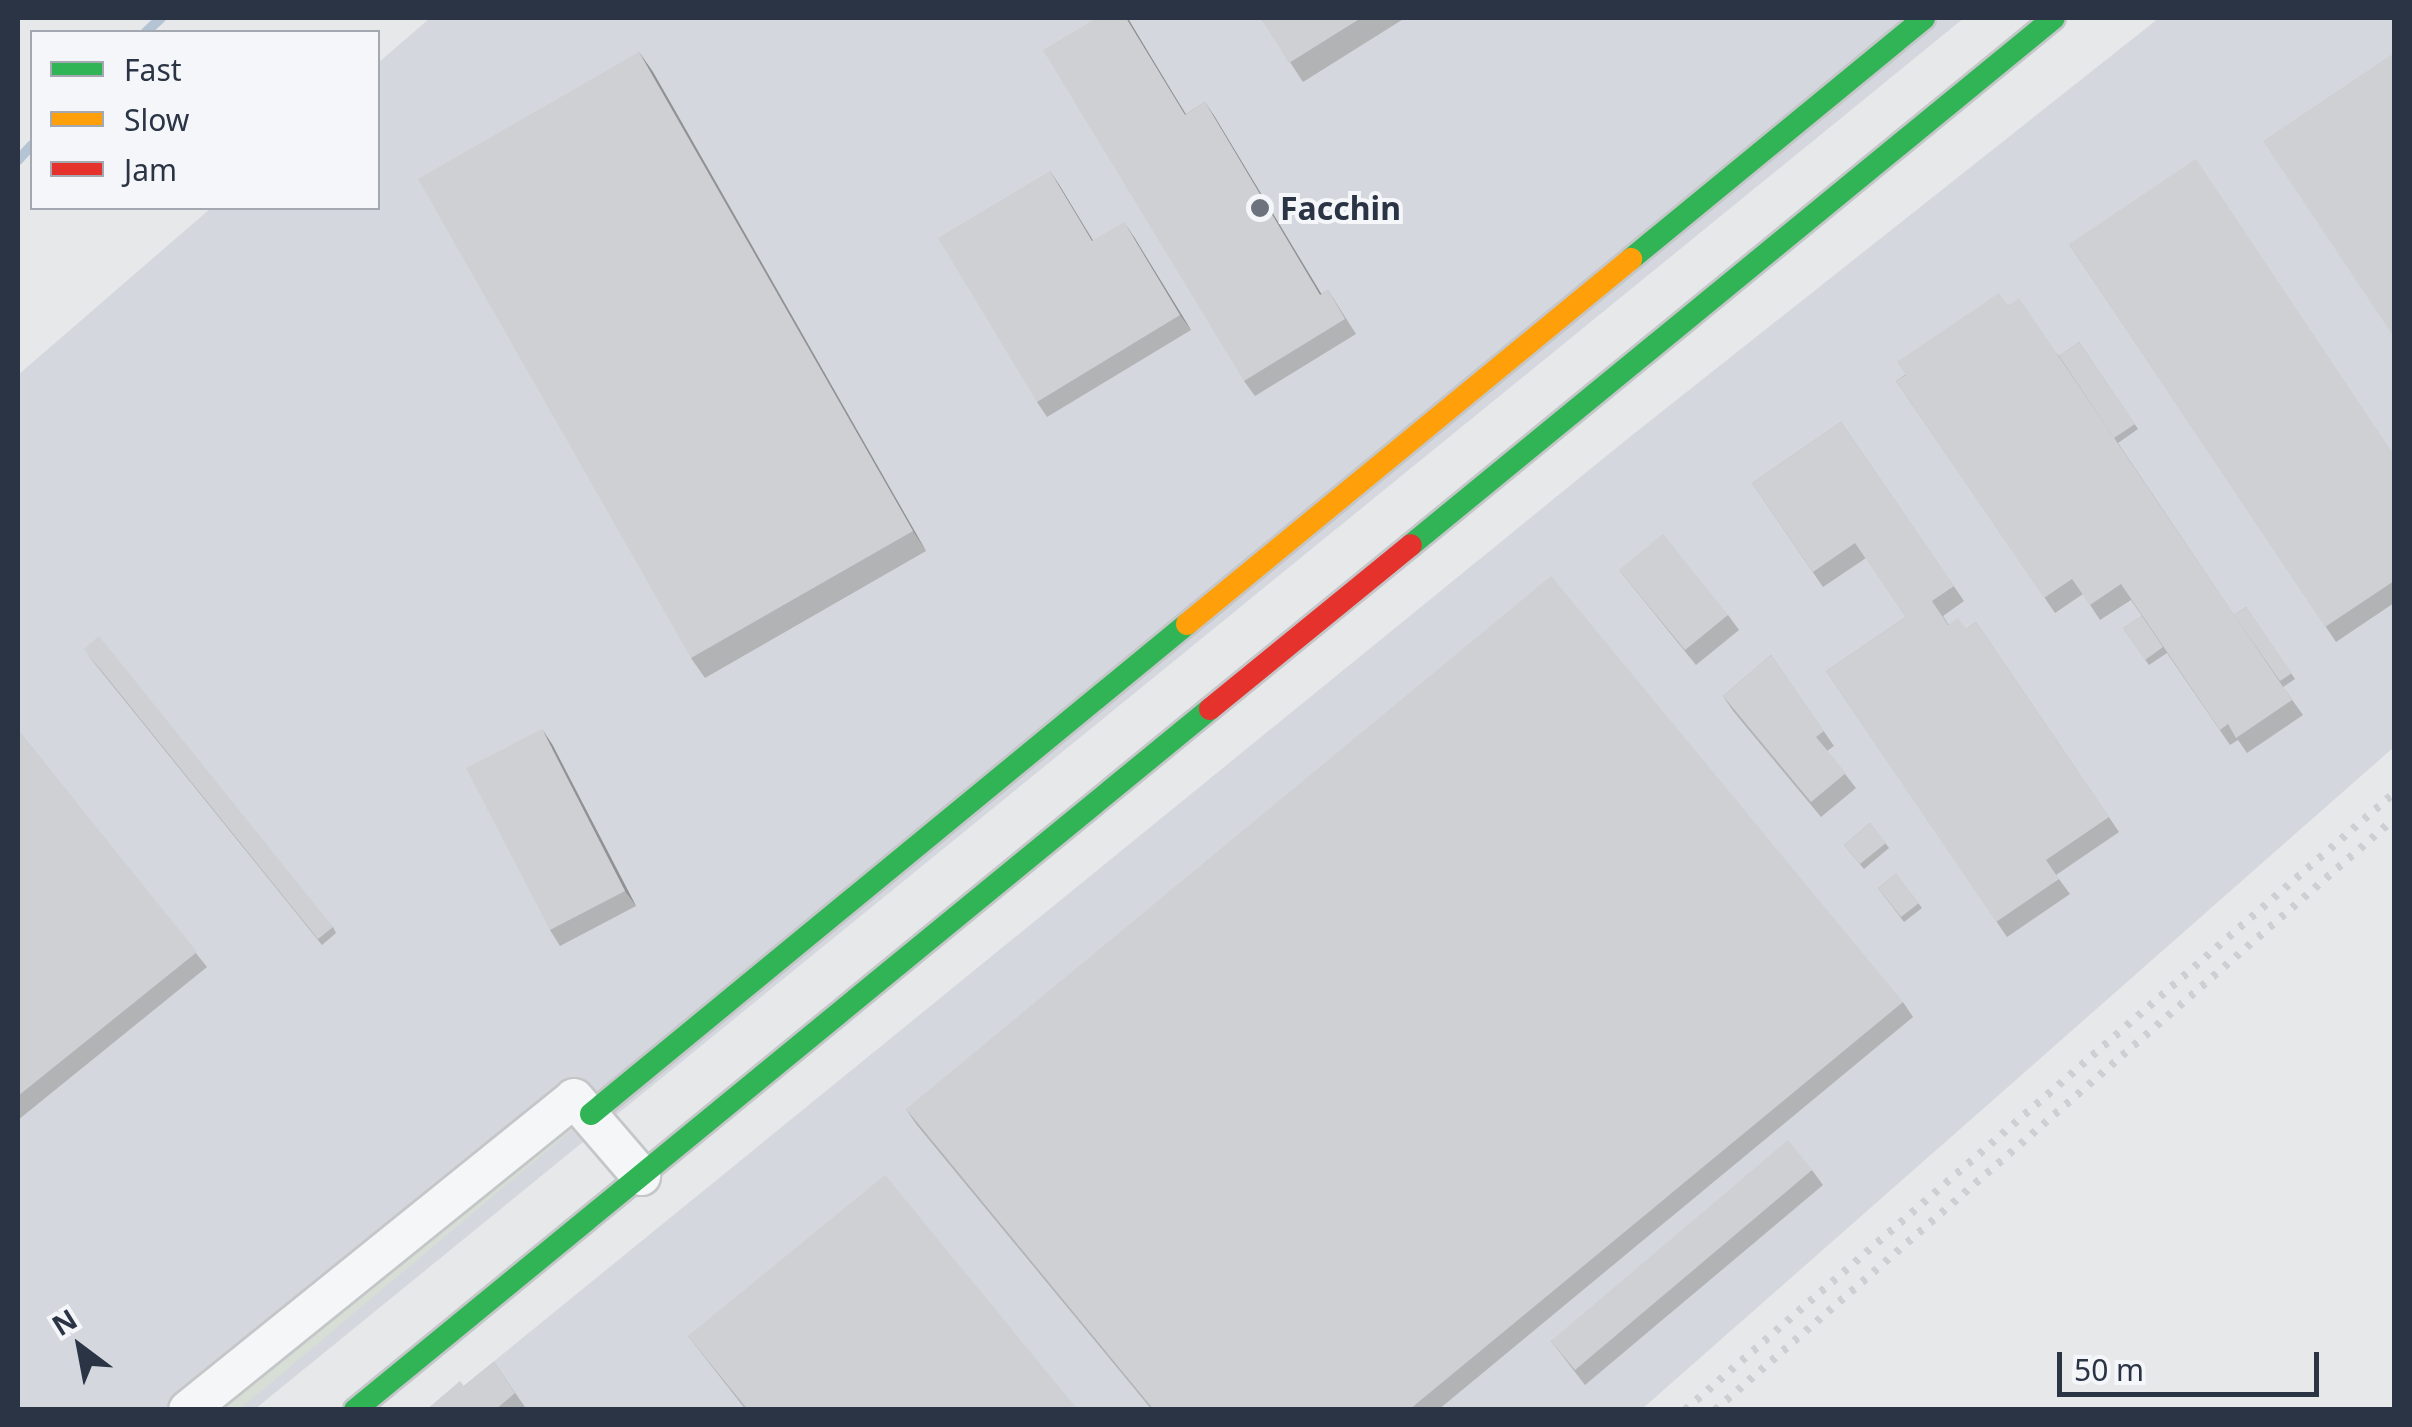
<!DOCTYPE html>
<html>
<head>
<meta charset="utf-8">
<style>
  body { margin:0 }
  #map { position:relative; width:2412px; height:1427px; overflow:hidden; background:#e6e8ea; font-family:"Noto Sans",sans-serif }
  div>[style] { position:absolute }
  .built>* { inset:0; background:#d4d7dd }
  .green>* { inset:0; background:#d6ded6 }
  .stream>* { height:10px; margin:-5px; padding:0 5px; transform-origin:5px; border-radius:5px; background:#b4c4d5 }
  .roads { filter:drop-shadow(2px 0 #c4c6c8) drop-shadow(-2px 0 #c4c6c8) drop-shadow(0 2px #c4c6c8) drop-shadow(0 -2px #c4c6c8) }
  .street>* { height:38px; margin:-19px; padding:0 19px; transform-origin:19px; border-radius:19px; background:#f5f6f7 }
  .fast>* { height:22px; margin:-11px; padding:0 11px; transform-origin:11px; border-radius:11px; background:#30b455 }
  .slow>* { height:22px; margin:-11px; padding:0 11px; transform-origin:11px; border-radius:11px; background:#ff9f0a }
  .jam>* { height:22px; margin:-11px; padding:0 11px; transform-origin:11px; border-radius:11px; background:#e5322d }
  .rail>* { height:8px; margin-top:-4px; transform-origin:0; background:repeating-linear-gradient(90deg,#cecfd2 0 5px,transparent 0 15px) }
  .wall>* { inset:0; background:#b1b3b5 }
  .shaded-wall>* { inset:0; background:#909294 }
  .building>* { inset:0; background:#ced0d3 }
  .dots>* { width:28px; height:28px; translate:-50% -50%; box-sizing:border-box; border:5px solid #f4f6f9; border-radius:50% }
  span { translate:-50% -50%; white-space:nowrap; text-align:center; line-height:1.15; -webkit-text-stroke:8px #f4f6f9; paint-order:stroke }
  .poi-label { font-size:32px; color:#2b3445; font-weight:700 }
  .left { translate:0 -50%; text-align:left }
  .frame { position:absolute; inset:0; border:20px solid #2b3445; pointer-events:none }
  .legend { position:absolute; left:30px; top:30px; width:350px; height:180px; box-sizing:border-box; background:#f4f6f9; border:2px solid #a4a8b1; margin:0; padding:12px 18px; list-style:none; font-size:30px; color:#2b3445 }
  .legend li { display:flex; align-items:center; gap:20px; height:50px }
  .legend b { width:50px; border:2px solid #a4a8b1 }
  .north { position:absolute; left:30px; top:1297px; width:100px; height:100px; -webkit-text-stroke:8px #f4f6f9; paint-order:stroke; rotate:328deg; font-size:28px; font-weight:700; line-height:40px; text-align:center; color:#2b3445 }
  .north::after { content:''; display:block; margin:auto; width:35px; height:45px; background:#2b3445; clip-path:polygon(50% 0,100% 100%,50% 72%,0 100%) }
  .scale { position:absolute; left:2057px; top:1352px; width:262px; height:45px; box-sizing:border-box; border:5px solid #2b3445; border-top:0; padding-left:12px; font-size:30px; line-height:35px; white-space:nowrap; color:#2b3445; -webkit-text-stroke:8px #f4f6f9; paint-order:stroke }
</style>
</head>
<body>
<div id="map">
  <div class="built">
    <i style="clip-path:polygon(430px 18px,1964px 18px,255px 1409px,18px 1409px,18px 375px,211px 208px,378px 208px,378px 63px)"></i>
    <i style="clip-path:polygon(2159px 18px,2394px 18px,2394px 747px,1642px 1409px,434px 1410px,1626px 440px)"></i>
  </div>
  <div class="green">
    <i style="clip-path:polygon(574px 1098px,591px 1114px,240px 1409px,188px 1410px)"></i>
  </div>
  <div class="stream">
    <i style="left:146px;top:32px;width:21px;rotate:-43deg"></i>
    <i style="left:18px;top:160px;width:21px;rotate:-47deg"></i>
  </div>
  <div class="roads">
    <div class="street">
      <i style="left:188px;top:1410px;width:496px;rotate:-38.9deg"></i>
      <i style="left:574px;top:1098px;width:103px;rotate:49.3deg"></i>
    </div>
    <div class="fast">
      <i style="left:1631px;top:259px;width:379px;rotate:-39.4deg"></i>
      <i style="left:1411px;top:545px;width:831px;rotate:-39.34deg"></i>
      <i style="left:591px;top:1114px;width:772px;rotate:-39.43deg"></i>
      <i style="left:355px;top:1410px;width:1106px;rotate:-39.35deg"></i>
    </div>
    <div class="slow">
      <i style="left:1187px;top:624px;width:575px;rotate:-39.42deg"></i>
    </div>
    <div class="jam">
      <i style="left:1210px;top:709px;width:259px;rotate:-39.2deg"></i>
    </div>
  </div>
  <div class="rail">
    <i style="left:1685px;top:1410px;width:940px;rotate:-41.03deg"></i>
    <i style="left:1715px;top:1410px;width:900px;rotate:-41.04deg"></i>
  </div>
  <div class="wall">
    <i style="clip-path:polygon(1097px 18px,1127px 18px,1186px 114px,1205px 102px,1321px 294px,1328px 290px,1356px 334px,1255px 396px,1244px 381px)"></i>
    <i style="clip-path:polygon(1261px 18px,1405px 18px,1303px 82px)"></i>
    <i style="clip-path:polygon(639px 52px,653px 72px,926px 551px,705px 678px,691px 658px)"></i>
    <i style="clip-path:polygon(1050px 171px,1093px 240px,1134px 237px,1191px 330px,1047px 417px,1037px 402px)"></i>
    <i style="clip-path:polygon(2069px 244px,2394px 455px,2394px 603px,2336px 642px)"></i>
    <i style="clip-path:polygon(2008px 305px,2059px 356px,2079px 342px,2138px 429px,2118px 443px,2234px 615px,2246px 607px,2295px 679px,2283px 687px,2303px 715px,2247px 753px,2238px 740px,2230px 745px,2167px 653px,2149px 665px,2123px 628px,2142px 616px,2131px 600px,2100px 620px,2083px 594px,2055px 613px,1896px 381px)"></i>
    <i style="clip-path:polygon(1841px 422px,1964px 601px,1943px 616px,1948px 624px,1966px 629px,1976px 622px,2119px 832px,2056px 875px,2070px 894px,2007px 937px,1826px 671px,1906px 617px,1866px 558px,1823px 587px,1752px 483px)"></i>
    <i style="clip-path:polygon(1619px 570px,1728px 615px,1739px 630px,1696px 665px)"></i>
    <i style="clip-path:polygon(87px 654px,333px 927px,336px 933px,322px 945px)"></i>
    <i style="clip-path:polygon(1771px 655px,1834px 746px,1827px 751px,1856px 788px,1821px 817px,1733px 711px,1723px 696px)"></i>
    <i style="clip-path:polygon(18px 730px,207px 967px,18px 1120px)"></i>
    <i style="clip-path:polygon(552px 744px,636px 906px,560px 946px,550px 930px)"></i>
    <i style="clip-path:polygon(1870px 823px,1889px 848px,1864px 869px,1844px 845px)"></i>
    <i style="clip-path:polygon(1896px 874px,1922px 908px,1904px 922px,1878px 888px)"></i>
    <i style="clip-path:polygon(1903px 1002px,1913px 1017px,1438px 1410px,1152px 1410px,916px 1124px,906px 1109px)"></i>
    <i style="clip-path:polygon(1812px 1170px,1823px 1185px,1585px 1385px,1551px 1341px)"></i>
    <i style="clip-path:polygon(688px 1336px,1078px 1410px,746px 1410px)"></i>
    <i style="clip-path:polygon(494px 1362px,527px 1410px,426px 1410px,464px 1386px)"></i>
  </div>
  <div class="shaded-wall">
    <i style="clip-path:polygon(1126px 18px,1129px 20px,1195px 130px,1185px 115px)"></i>
    <i style="clip-path:polygon(639px 52px,653px 72px,926px 551px,913px 531px)"></i>
    <i style="clip-path:polygon(1205px 102px,1215px 117px,1331px 310px,1320px 295px)"></i>
    <i style="clip-path:polygon(1050px 171px,1060px 186px,1102px 256px,1092px 241px)"></i>
    <i style="clip-path:polygon(1124px 222px,1134px 237px,1191px 330px,1180px 315px)"></i>
    <i style="clip-path:polygon(542px 729px,552px 744px,636px 906px,625px 891px)"></i>
  </div>
  <div class="building">
    <i style="clip-path:polygon(1097px 18px,1126px 18px,1185px 115px,1205px 102px,1320px 295px,1328px 290px,1345px 319px,1244px 381px,1043px 50px)"></i>
    <i style="clip-path:polygon(1261px 18px,1361px 18px,1289px 63px)"></i>
    <i style="clip-path:polygon(639px 52px,913px 531px,691px 658px,418px 179px)"></i>
    <i style="clip-path:polygon(2394px 53px,2394px 337px,2263px 141px)"></i>
    <i style="clip-path:polygon(2196px 159px,2394px 455px,2394px 581px,2325px 627px,2069px 244px)"></i>
    <i style="clip-path:polygon(1050px 171px,1092px 241px,1124px 222px,1180px 315px,1037px 402px,938px 238px)"></i>
    <i style="clip-path:polygon(1999px 293px,2008px 306px,2019px 298px,2292px 700px,2236px 738px,2228px 724px,2220px 730px,2121px 584px,2090px 605px,2072px 579px,2044px 598px,1896px 381px,1906px 375px,1897px 362px)"></i>
    <i style="clip-path:polygon(2079px 342px,2135px 424px,2114px 438px,2059px 356px)"></i>
    <i style="clip-path:polygon(1841px 422px,1954px 586px,1932px 601px,1948px 625px,1958px 618px,1966px 629px,1976px 622px,2109px 817px,2046px 860px,2059px 879px,1996px 922px,1826px 671px,1906px 617px,1855px 543px,1813px 572px,1752px 483px)"></i>
    <i style="clip-path:polygon(1663px 534px,1728px 615px,1685px 650px,1619px 570px)"></i>
    <i style="clip-path:polygon(1551px 576px,1903px 1002px,1409px 1410px,1154px 1410px,906px 1109px)"></i>
    <i style="clip-path:polygon(2246px 607px,2292px 673px,2280px 681px,2234px 615px)"></i>
    <i style="clip-path:polygon(2142px 616px,2163px 647px,2145px 660px,2123px 628px)"></i>
    <i style="clip-path:polygon(99px 636px,333px 927px,318px 939px,84px 649px)"></i>
    <i style="clip-path:polygon(1771px 655px,1824px 731px,1816px 737px,1846px 773px,1811px 802px,1723px 696px)"></i>
    <i style="clip-path:polygon(542px 729px,625px 891px,550px 930px,466px 768px)"></i>
    <i style="clip-path:polygon(18px 730px,197px 952px,18px 1096px)"></i>
    <i style="clip-path:polygon(1870px 823px,1886px 843px,1860px 864px,1844px 845px)"></i>
    <i style="clip-path:polygon(1896px 874px,1919px 903px,1901px 917px,1878px 888px)"></i>
    <i style="clip-path:polygon(1788px 1140px,1812px 1170px,1575px 1370px,1551px 1341px)"></i>
    <i style="clip-path:polygon(885px 1175px,1078px 1410px,748px 1410px,688px 1336px)"></i>
    <i style="clip-path:polygon(494px 1362px,515px 1393px,495px 1410px,426px 1410px,460px 1381px,464px 1386px)"></i>
  </div>
  <div class="dots">
    <i style="left:1260px;top:208px;background:#6c737f"></i>
  </div>
  <div class="poi-label">
    <span class="left" style="left:1280px;top:208px">Facchin</span>
  </div>
  <div class="frame"></div>
  <ul class="legend">
  <li><b style="height:12px;background:#30b455"></b>Fast</li>
  <li><b style="height:12px;background:#ff9f0a"></b>Slow</li>
  <li><b style="height:12px;background:#e5322d"></b>Jam</li>
  </ul>
  <div class="north">N</div>
  <div class="scale">50 m</div>
</div>
</body>
</html>
